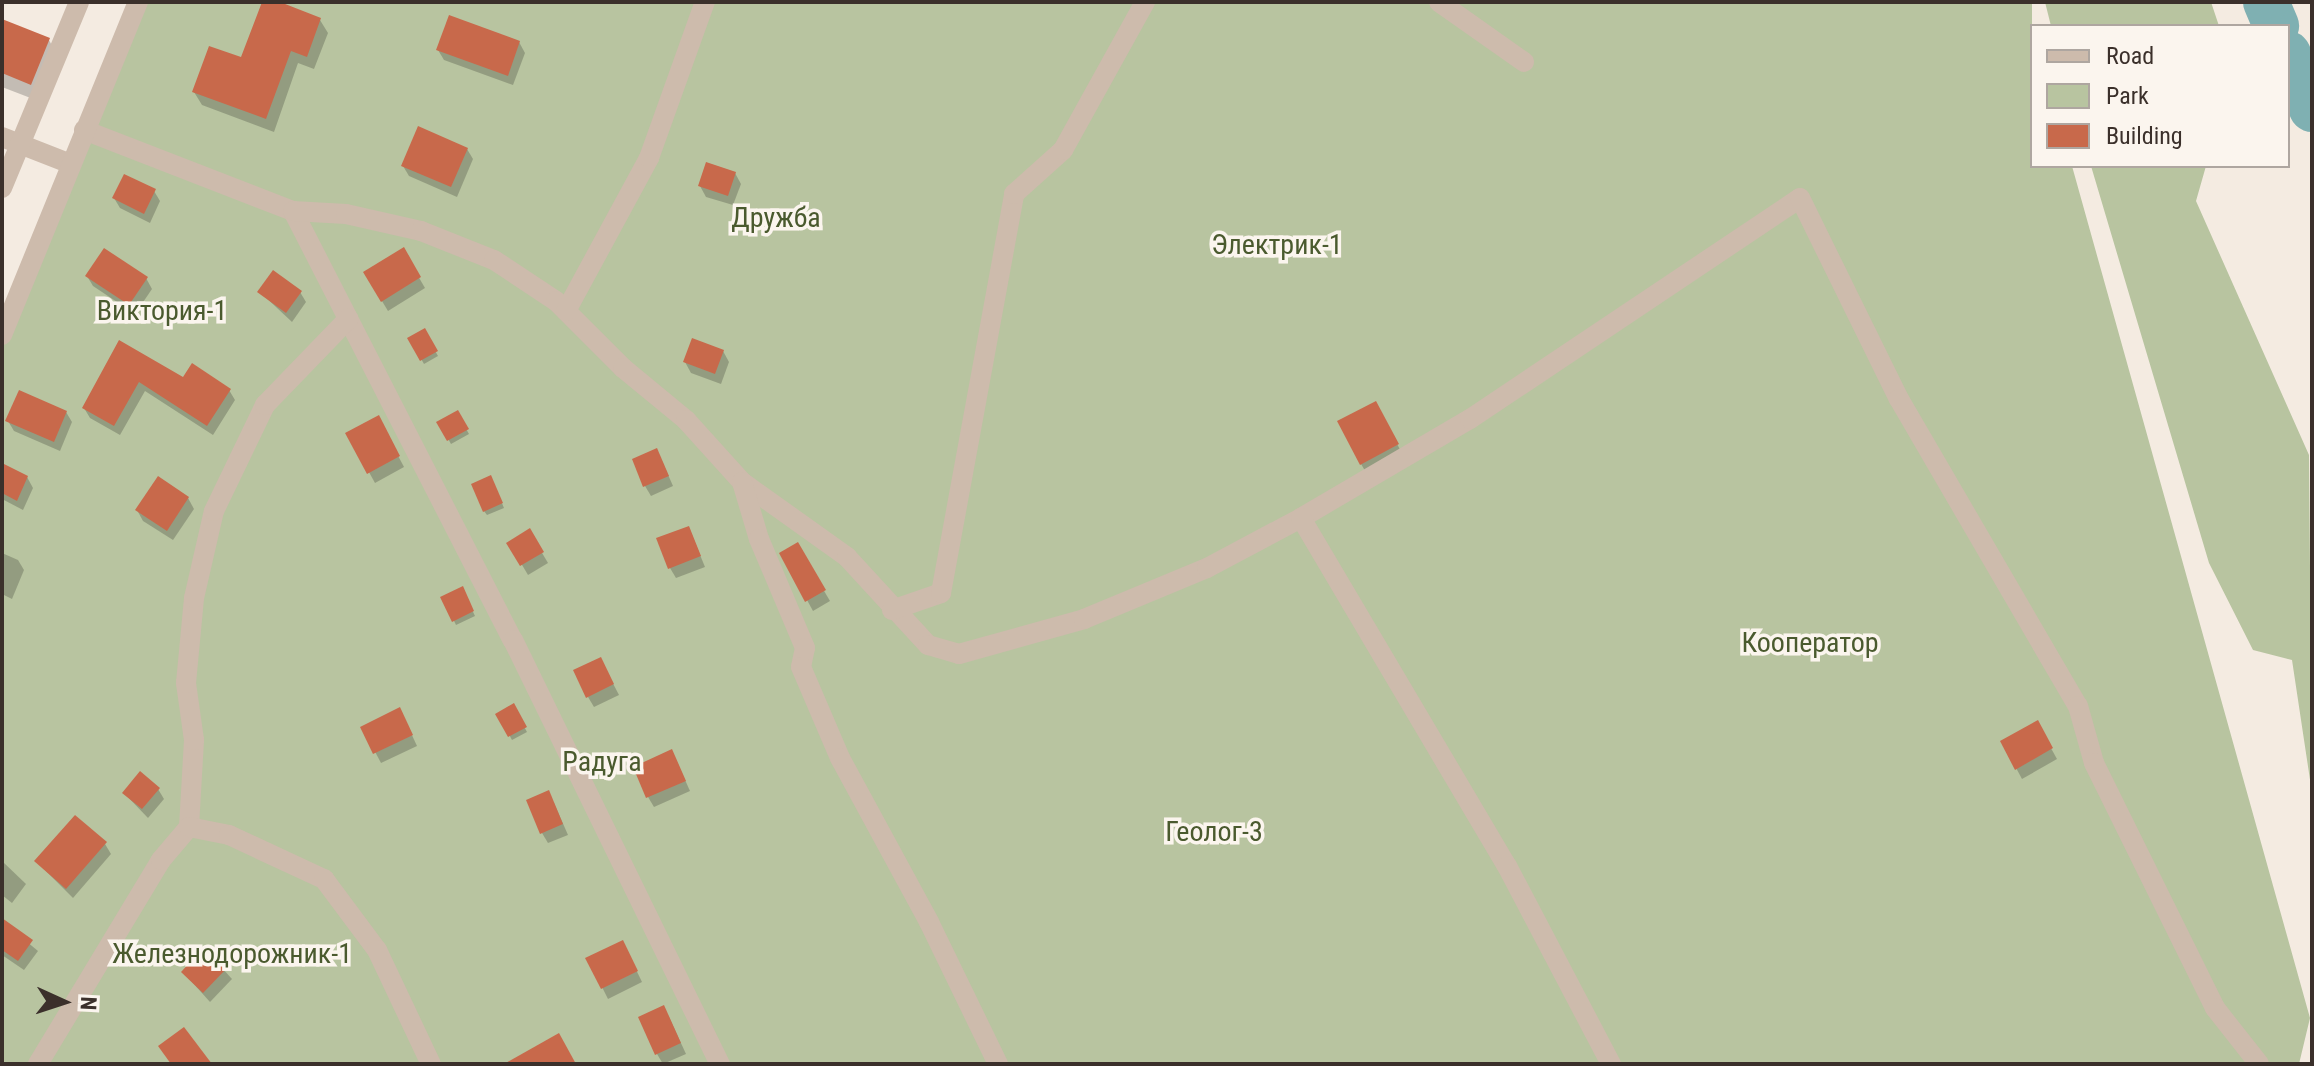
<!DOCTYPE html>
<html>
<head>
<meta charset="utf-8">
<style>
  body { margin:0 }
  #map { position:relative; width:2314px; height:1066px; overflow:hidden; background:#f4ebe1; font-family:"Roboto Condensed",sans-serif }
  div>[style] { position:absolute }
  .green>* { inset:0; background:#b8c4a0 }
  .shadow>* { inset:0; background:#0003 }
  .river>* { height:46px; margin:-23px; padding:0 23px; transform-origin:23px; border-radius:23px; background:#7fb0b2 }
  .building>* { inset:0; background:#c8694b }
  .minor>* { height:20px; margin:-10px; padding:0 10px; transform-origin:10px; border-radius:10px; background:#cdbbac }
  span { translate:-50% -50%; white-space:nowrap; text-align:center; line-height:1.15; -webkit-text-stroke:7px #fbf5ee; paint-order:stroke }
  .park-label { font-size:28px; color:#4a5a2e }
  .frame { position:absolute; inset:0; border:4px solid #3b302b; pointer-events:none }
  .legend { position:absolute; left:2030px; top:24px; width:260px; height:144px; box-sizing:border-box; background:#fbf5ee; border:2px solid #aea6a0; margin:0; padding:10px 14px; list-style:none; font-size:24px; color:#3b302b }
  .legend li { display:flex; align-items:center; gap:16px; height:40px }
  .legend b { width:40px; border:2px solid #aea6a0 }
  .north { position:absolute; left:24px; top:962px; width:80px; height:80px; -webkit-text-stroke:6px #fbf5ee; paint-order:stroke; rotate:93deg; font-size:22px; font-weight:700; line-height:32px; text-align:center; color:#3b302b }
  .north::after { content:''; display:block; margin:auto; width:28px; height:36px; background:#3b302b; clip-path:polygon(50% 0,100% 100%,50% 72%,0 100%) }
</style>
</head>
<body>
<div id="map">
  <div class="green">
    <i style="clip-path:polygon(139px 2px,2032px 2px,2032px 166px,2072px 166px,2310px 1018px,2299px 1064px,2px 1064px,2px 335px)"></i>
    <i style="clip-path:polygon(2045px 2px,2211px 2px,2219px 26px,2051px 26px)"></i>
    <i style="clip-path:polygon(2091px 166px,2206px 166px,2196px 201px,2309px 455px,2312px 793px,2292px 660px,2253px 650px,2209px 563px)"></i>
  </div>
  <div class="shadow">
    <i style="clip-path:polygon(264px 2px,320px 20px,328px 33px,314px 69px,298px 63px,274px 132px,202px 105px,194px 92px,242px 60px)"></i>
    <i style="clip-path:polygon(2px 21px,49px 40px,59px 59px,41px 102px,2px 87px)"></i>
    <i style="clip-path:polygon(519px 42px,525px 53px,513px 85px,444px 60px,438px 50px)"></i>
    <i style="clip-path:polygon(467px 149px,473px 159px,457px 197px,409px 176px,403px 166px)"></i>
    <i style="clip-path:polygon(735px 173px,741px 184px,733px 205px,706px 197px,700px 186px)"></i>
    <i style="clip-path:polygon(154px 191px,160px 201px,150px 223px,120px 208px,114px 198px)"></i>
    <i style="clip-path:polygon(403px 250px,425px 288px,388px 311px,365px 273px)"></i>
    <i style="clip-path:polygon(87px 276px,146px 278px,152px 289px,135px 314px,93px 286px)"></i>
    <i style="clip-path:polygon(260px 292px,300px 292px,306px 302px,292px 322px)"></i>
    <i style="clip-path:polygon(424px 331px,438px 356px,424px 364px,410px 339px)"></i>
    <i style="clip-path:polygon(120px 343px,184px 379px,229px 390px,235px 400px,213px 435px,145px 391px,120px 435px,90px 418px,84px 408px)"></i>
    <i style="clip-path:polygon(723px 351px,729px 362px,721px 384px,691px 373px,685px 362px)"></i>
    <i style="clip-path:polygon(66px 412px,72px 422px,60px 451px,14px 431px,8px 421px)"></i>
    <i style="clip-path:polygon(457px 413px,469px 434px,451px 444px,439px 423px)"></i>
    <i style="clip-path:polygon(1381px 414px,1403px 455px,1367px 474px,1361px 464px)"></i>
    <i style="clip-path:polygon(378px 418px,404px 467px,375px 483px,348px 434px)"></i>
    <i style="clip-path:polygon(662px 461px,673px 486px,651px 496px,645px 486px)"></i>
    <i style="clip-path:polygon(2px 465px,27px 477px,33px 488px,23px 510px,2px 499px)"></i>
    <i style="clip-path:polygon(493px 482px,504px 508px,487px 515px,484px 511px)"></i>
    <i style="clip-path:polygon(188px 498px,194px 509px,173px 540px,143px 521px,137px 510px)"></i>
    <i style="clip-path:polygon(689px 528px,705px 567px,676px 578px,670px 568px)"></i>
    <i style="clip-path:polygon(529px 531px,548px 563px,528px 575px,509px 543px)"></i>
    <i style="clip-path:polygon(797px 545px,830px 601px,813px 611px,782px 554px)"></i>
    <i style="clip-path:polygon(2px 553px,18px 560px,24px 570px,12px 599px,2px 594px)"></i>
    <i style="clip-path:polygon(462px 589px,475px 616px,456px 625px,443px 598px)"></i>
    <i style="clip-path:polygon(606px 670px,619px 695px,594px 707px,588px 697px)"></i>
    <i style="clip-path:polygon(513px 706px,527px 732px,512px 740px,498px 714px)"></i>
    <i style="clip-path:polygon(405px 720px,417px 746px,381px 763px,362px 727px)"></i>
    <i style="clip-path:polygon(2037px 723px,2057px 759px,2022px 779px,2002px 742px)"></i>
    <i style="clip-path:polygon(677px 762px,690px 791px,654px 807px,648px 797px)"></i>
    <i style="clip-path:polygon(158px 789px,164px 799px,148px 818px,124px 793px)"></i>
    <i style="clip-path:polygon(554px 803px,568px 835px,548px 843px,542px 833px)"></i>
    <i style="clip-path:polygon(105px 844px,111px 854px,73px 898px,37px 862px)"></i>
    <i style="clip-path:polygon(2px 861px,26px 884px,12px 903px,2px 895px)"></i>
    <i style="clip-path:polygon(2px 921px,38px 951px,24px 970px,2px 955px)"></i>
    <i style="clip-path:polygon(205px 949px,232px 979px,210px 1002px,183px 972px)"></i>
    <i style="clip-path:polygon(628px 953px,642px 982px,608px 999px,588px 959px)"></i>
    <i style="clip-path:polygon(669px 1017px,686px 1054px,663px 1064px,657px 1054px)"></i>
  </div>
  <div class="river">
    <i style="left:2266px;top:2px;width:26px;rotate:67deg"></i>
    <i style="left:2288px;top:54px;width:60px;rotate:66.4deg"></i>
  </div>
  <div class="building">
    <i style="clip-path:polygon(262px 2px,280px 2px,321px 18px,307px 57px,291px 51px,266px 119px,192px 92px,209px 46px,241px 57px)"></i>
    <i style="clip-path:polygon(449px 15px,520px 41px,508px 76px,436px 50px)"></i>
    <i style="clip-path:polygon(2px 19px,50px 38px,31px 85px,2px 73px)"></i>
    <i style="clip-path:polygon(418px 126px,468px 148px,451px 187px,401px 166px)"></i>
    <i style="clip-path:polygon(706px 162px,736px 172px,728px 196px,698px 186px)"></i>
    <i style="clip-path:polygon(124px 174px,156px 189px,144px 214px,112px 198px)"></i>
    <i style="clip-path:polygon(404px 247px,421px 277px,381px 302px,363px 272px)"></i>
    <i style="clip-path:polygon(104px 248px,148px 277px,129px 305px,85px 276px)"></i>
    <i style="clip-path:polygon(273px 270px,302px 291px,286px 313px,257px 292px)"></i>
    <i style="clip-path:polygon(425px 328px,438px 351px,420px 361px,407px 338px)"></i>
    <i style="clip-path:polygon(692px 338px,724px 350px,715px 374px,683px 362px)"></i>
    <i style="clip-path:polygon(119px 340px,183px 377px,192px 363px,231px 389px,207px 426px,139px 382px,114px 426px,82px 408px)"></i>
    <i style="clip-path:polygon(19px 390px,67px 411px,54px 442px,5px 421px)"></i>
    <i style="clip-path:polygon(1376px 401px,1399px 444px,1360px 465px,1337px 421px)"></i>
    <i style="clip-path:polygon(458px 410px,469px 429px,447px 441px,436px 422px)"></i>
    <i style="clip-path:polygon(379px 415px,400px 456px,367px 474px,345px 433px)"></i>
    <i style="clip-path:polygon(657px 448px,669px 476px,643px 487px,632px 459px)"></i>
    <i style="clip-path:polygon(2px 463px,28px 476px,17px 501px,2px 493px)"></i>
    <i style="clip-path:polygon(491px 475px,503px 503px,483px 512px,471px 484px)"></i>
    <i style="clip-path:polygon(158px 476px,189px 497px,167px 531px,135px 510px)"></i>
    <i style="clip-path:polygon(689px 526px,701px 556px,668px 569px,656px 538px)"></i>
    <i style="clip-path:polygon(530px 528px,544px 552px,520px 566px,506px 543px)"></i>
    <i style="clip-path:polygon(798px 542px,826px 590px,805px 602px,779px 553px)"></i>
    <i style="clip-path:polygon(463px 586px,474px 611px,452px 622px,440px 597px)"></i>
    <i style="clip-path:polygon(601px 657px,614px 684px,586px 698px,573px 670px)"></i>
    <i style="clip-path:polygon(514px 703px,527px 727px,508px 737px,495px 714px)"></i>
    <i style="clip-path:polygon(400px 707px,413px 735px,373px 754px,360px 727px)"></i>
    <i style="clip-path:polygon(2038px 720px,2053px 748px,2015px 770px,2000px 741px)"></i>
    <i style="clip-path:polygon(672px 749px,686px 781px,646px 798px,633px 767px)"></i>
    <i style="clip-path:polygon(140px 771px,160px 788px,142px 809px,122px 793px)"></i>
    <i style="clip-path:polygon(549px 790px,563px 824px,540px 834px,526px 800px)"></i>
    <i style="clip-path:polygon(75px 815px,107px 842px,66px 889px,34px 861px)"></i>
    <i style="clip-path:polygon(2px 918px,33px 940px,18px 961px,2px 950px)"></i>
    <i style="clip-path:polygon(623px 940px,638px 971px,601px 989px,585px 958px)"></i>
    <i style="clip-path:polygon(205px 946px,227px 968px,203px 993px,181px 972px)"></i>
    <i style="clip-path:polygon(664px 1005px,681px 1043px,655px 1055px,638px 1017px)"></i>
    <i style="clip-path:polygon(184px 1027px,212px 1064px,171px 1064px,158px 1046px)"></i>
    <i style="clip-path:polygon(559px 1033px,576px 1064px,504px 1064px)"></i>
  </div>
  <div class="minor">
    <i style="left:1439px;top:2px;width:104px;rotate:35.2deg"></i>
    <i style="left:84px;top:130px;width:224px;rotate:21.2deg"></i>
    <i style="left:293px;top:211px;width:482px;rotate:62.9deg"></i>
    <i style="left:513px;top:640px;width:472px;rotate:64deg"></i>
    <i style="left:2px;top:137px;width:74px;rotate:21.4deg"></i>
    <i style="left:2px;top:188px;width:201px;rotate:-67.5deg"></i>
    <i style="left:293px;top:211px;width:53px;rotate:3.2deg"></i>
    <i style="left:346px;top:214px;width:77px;rotate:12.8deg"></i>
    <i style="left:421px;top:231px;width:79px;rotate:21.7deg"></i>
    <i style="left:494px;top:260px;width:74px;rotate:33.5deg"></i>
    <i style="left:556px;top:301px;width:95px;rotate:45deg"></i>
    <i style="left:623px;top:368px;width:82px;rotate:39.5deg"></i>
    <i style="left:686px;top:420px;width:84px;rotate:47.9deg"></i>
    <i style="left:742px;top:482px;width:129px;rotate:35.5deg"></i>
    <i style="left:847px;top:557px;width:120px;rotate:47.4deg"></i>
    <i style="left:928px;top:645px;width:32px;rotate:16deg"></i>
    <i style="left:959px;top:654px;width:130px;rotate:-15.6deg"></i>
    <i style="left:1084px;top:619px;width:133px;rotate:-22.5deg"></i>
    <i style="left:1207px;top:568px;width:106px;rotate:-28deg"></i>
    <i style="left:1301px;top:518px;width:196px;rotate:-30.4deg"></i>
    <i style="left:1470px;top:419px;width:397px;rotate:-33.8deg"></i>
    <i style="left:1800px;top:198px;width:224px;rotate:63.8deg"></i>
    <i style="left:1899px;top:399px;width:355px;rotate:59.8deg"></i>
    <i style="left:2078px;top:706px;width:59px;rotate:74.3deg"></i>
    <i style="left:2094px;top:763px;width:273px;rotate:63.7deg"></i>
    <i style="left:2215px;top:1008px;width:71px;rotate:51.8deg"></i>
    <i style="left:566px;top:311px;width:174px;rotate:-61.5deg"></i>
    <i style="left:649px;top:158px;width:166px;rotate:-70.3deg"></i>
    <i style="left:2px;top:335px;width:360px;rotate:-67.8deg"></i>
    <i style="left:742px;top:482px;width:59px;rotate:73.4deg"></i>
    <i style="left:759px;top:539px;width:118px;rotate:67.1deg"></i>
    <i style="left:805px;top:648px;width:19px;rotate:102deg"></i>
    <i style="left:801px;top:667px;width:99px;rotate:66.8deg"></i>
    <i style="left:840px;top:758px;width:187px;rotate:61.5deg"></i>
    <i style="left:929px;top:922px;width:158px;rotate:64.1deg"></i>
    <i style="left:1301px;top:518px;width:404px;rotate:59.4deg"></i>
    <i style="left:1507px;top:866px;width:224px;rotate:62.3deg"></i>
    <i style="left:892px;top:610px;width:52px;rotate:-19.1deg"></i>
    <i style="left:941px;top:593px;width:406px;rotate:-79.6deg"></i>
    <i style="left:1014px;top:194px;width:66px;rotate:-41.9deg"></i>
    <i style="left:1063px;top:150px;width:169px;rotate:-61deg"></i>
    <i style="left:189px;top:827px;width:87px;rotate:-86.7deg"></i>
    <i style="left:194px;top:740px;width:58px;rotate:-98deg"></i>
    <i style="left:186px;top:683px;width:85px;rotate:-84.6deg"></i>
    <i style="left:194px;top:598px;width:89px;rotate:-77.1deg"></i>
    <i style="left:214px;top:511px;width:118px;rotate:-64.3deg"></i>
    <i style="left:265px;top:405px;width:120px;rotate:-46deg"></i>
    <i style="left:38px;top:1064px;width:238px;rotate:-58.9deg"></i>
    <i style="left:161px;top:860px;width:43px;rotate:-49.7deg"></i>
    <i style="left:189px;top:827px;width:41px;rotate:11.3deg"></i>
    <i style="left:229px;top:835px;width:105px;rotate:24.9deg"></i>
    <i style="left:324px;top:879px;width:89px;rotate:53.3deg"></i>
    <i style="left:377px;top:950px;width:126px;rotate:64.7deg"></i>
  </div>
  <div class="park-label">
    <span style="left:776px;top:218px">Дружба</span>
    <span style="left:1277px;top:245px">Электрик-1</span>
    <span style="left:162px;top:311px">Виктория-1</span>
    <span style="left:1810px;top:643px">Кооператор</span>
    <span style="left:602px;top:762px">Радуга</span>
    <span style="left:1214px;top:832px">Геолог-3</span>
    <span style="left:232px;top:954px">Железнодорожник-1</span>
  </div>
  <div class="frame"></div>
  <ul class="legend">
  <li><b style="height:10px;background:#cdbbac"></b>Road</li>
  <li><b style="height:22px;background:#b8c4a0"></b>Park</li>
  <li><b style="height:22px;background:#c8694b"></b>Building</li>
  </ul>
  <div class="north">N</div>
</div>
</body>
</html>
